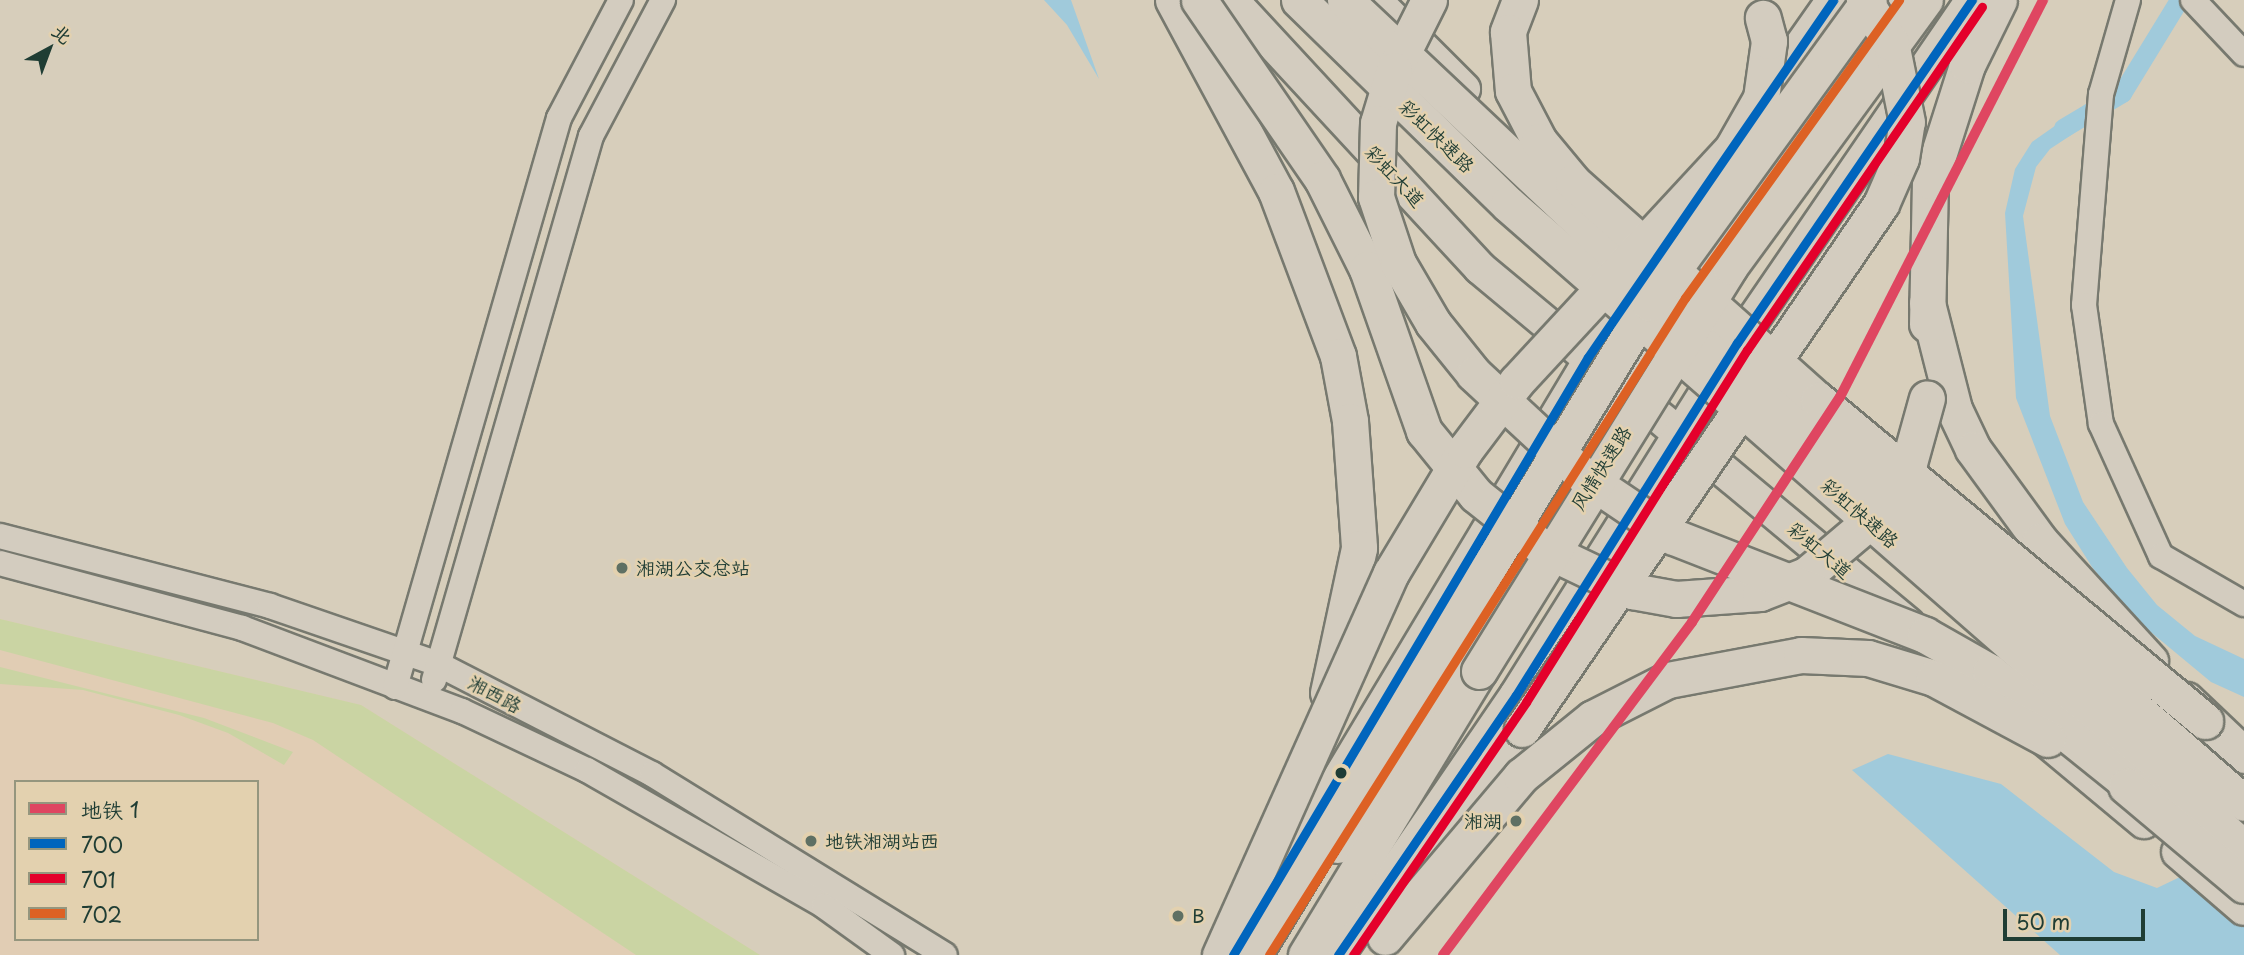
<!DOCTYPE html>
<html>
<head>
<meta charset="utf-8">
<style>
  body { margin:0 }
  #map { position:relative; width:2244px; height:955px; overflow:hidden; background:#d7cebb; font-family:"Playpen Sans","LXGW WenKai TC",sans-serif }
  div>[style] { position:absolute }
  .built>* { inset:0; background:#e1cdb4 }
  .green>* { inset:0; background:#cad4a3 }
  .water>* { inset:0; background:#a0cadb }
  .canal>* { height:19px; margin:-9.5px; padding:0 9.5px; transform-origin:9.5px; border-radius:9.5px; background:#a0cadb }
  .roads { filter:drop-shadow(2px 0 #77796f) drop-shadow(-2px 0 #77796f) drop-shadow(0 2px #77796f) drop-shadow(0 -2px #77796f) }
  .minor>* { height:24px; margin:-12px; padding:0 12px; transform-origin:12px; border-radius:12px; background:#d3ccbf }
  .major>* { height:32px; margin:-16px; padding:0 16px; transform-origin:16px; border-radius:16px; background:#d3ccbf }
  .highway>* { height:35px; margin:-17.5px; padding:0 17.5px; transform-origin:17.5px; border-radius:17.5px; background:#d3ccbf }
  .bridges { filter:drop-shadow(2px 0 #77796f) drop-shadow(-2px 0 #77796f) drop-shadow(0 2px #77796f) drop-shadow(0 -2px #77796f) }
  .highway-bridge>* { height:35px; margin:-17.5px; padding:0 17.5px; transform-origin:17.5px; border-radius:17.5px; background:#d3ccbf }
  .bus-1>* { height:9px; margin:-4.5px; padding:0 4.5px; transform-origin:4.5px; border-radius:4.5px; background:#0065bd }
  .bus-2>* { height:9px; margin:-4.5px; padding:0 4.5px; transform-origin:4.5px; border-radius:4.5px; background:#e4002b }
  .bus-3>* { height:9px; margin:-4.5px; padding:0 4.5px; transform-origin:4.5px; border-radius:4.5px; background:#dd6124 }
  .metro-1>* { height:10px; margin:-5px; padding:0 5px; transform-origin:5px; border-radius:5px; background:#df4661 }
  .dots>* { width:19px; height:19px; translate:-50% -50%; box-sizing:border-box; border:4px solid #e3d1af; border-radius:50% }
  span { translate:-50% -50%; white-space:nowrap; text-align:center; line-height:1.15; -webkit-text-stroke:5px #e3d1af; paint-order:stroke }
  .street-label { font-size:19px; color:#1f3d34 }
  .poi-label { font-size:19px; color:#1f3d34 }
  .left { translate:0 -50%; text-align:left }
  .right { translate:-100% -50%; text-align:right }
  .legend { position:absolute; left:14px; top:780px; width:245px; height:161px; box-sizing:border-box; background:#e3d1af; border:2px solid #95967e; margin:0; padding:9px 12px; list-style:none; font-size:21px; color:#1f3d34 }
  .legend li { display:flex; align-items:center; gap:14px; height:35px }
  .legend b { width:35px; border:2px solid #95967e }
  .north { position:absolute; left:14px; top:14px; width:70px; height:70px; -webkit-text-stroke:5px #e3d1af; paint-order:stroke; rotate:41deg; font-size:19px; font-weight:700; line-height:28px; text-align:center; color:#1f3d34 }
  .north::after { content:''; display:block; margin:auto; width:24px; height:32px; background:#1f3d34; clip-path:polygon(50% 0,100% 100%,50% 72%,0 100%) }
  .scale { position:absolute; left:2003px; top:909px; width:142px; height:32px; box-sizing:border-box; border:4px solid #1f3d34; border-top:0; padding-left:9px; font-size:21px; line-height:24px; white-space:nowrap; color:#1f3d34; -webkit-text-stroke:5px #e3d1af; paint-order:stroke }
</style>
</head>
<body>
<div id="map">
  <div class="built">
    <i style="clip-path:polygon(evenodd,0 619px,361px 705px,760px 955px,0 955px,0 619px,16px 782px,257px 782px,257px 939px,16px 939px,16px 782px)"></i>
  </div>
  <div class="green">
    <i style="clip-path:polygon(0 619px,361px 705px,760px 955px,636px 955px,313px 740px,273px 723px,0 650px)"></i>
    <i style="clip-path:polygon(0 667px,204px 718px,293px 752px,284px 765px,228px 733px,179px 715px,83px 690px,0 684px)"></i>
  </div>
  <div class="water">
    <i style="clip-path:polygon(1044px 0,1071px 0,1099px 79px,1067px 25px)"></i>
    <i style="clip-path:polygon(2086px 104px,2085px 126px,2050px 149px,2036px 167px,2023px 216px,2050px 416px,2083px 502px,2127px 568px,2157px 605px,2195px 636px,2244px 659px,2244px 697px,2211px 682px,2129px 614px,2092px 567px,2065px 524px,2016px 398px,2005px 213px,2015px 169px,2032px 142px)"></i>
    <i style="clip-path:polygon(1888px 754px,2001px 784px,2114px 872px,2157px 888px,2180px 877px,2244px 805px,2244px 955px,2060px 955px,1852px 770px)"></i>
  </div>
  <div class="canal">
    <i style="left:2063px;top:128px;width:69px;rotate:-30.7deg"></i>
    <i style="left:2122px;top:93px;width:109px;rotate:-58.5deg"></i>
  </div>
  <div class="roads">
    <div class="minor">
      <i style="left:2128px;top:0;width:98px;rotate:106deg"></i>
      <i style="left:2101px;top:94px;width:212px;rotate:94.6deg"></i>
      <i style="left:2084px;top:305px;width:120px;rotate:81.9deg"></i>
      <i style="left:2101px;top:424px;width:145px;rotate:65.6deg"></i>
      <i style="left:2161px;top:556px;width:96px;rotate:30deg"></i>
      <i style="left:2193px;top:0;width:74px;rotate:46.6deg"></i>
      <i style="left:0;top:536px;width:279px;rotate:14.5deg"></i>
      <i style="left:270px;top:606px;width:178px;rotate:19deg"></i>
      <i style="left:438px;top:664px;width:241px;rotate:27.2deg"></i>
      <i style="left:652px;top:774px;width:344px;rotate:31.7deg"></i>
      <i style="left:0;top:563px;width:251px;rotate:15deg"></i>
      <i style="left:242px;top:628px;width:235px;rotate:20.7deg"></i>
      <i style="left:462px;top:711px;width:138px;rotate:25.3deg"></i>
      <i style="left:587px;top:770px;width:273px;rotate:29.8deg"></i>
      <i style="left:824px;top:906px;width:84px;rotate:35.8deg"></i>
      <i style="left:434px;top:680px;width:566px;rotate:-73.9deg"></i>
      <i style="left:591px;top:136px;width:154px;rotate:-62.1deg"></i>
      <i style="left:395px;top:687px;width:592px;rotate:-73.92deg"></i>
      <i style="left:559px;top:118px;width:133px;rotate:-62.3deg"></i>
    </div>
    <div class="major">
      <i style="left:1232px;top:0;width:365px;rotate:47.2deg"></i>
      <i style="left:1480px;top:268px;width:557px;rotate:39.75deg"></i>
      <i style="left:1375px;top:0;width:126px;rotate:45deg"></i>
      <i style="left:1757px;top:108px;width:132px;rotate:-54.9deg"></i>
      <i style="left:2025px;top:723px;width:155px;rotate:39.8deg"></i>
      <i style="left:1338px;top:847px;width:649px;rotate:-57.7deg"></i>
      <i style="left:1685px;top:298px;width:367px;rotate:-54.3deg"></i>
      <i style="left:2178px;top:852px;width:87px;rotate:40.8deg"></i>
      <i style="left:1238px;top:947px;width:774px;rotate:-59.06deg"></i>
      <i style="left:1338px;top:955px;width:315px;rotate:-55.6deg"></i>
      <i style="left:1516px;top:695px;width:416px;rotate:-57.9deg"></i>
      <i style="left:1737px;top:343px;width:416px;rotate:-55.6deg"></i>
    </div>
    <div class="highway">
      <i style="left:1173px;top:0;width:217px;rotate:61.7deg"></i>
      <i style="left:1276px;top:191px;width:176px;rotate:69.4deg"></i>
      <i style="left:1338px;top:356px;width:66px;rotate:79.5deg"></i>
      <i style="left:1350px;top:421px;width:127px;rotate:85.9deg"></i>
      <i style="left:1359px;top:548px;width:148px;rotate:102.1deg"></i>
      <i style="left:1927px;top:303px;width:109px;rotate:75.7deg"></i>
      <i style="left:1954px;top:409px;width:44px;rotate:64.6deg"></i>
      <i style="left:1973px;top:449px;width:114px;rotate:53.9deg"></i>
      <i style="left:2040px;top:541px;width:163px;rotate:47.5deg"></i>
      <i style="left:1927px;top:324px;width:143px;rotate:-88.8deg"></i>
      <i style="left:1930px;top:181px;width:122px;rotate:-72.3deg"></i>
      <i style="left:1967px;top:65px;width:72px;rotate:-63.8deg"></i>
      <i style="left:2186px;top:700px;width:80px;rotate:43.5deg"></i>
      <i style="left:1440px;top:854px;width:149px;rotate:-56.7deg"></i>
      <i style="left:1306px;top:955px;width:333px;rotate:-58.7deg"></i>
    </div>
  </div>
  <div class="bridges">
    <div class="highway-bridge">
      <i style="left:1199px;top:0;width:217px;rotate:55.5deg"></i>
      <i style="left:1322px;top:179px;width:101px;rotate:63.4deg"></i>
      <i style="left:1367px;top:269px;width:172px;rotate:70.6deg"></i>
      <i style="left:1424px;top:431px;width:82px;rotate:50.9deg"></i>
      <i style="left:1476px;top:495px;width:87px;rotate:38.5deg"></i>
      <i style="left:1544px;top:549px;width:98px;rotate:25.5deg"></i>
      <i style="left:1632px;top:591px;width:45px;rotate:10.3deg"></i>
      <i style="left:1676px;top:599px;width:84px;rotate:-4.1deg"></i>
      <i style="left:1760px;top:593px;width:49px;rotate:-21.4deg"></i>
      <i style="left:1806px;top:575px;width:101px;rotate:-40.2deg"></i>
      <i style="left:1883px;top:510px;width:54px;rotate:-61deg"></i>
      <i style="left:1909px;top:463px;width:67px;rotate:-74.5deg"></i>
      <i style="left:1299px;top:0;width:292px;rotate:44.3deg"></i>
      <i style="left:1508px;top:204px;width:978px;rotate:41.19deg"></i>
      <i style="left:1345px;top:0;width:417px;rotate:43.3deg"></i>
      <i style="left:1649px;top:286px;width:788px;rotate:40.99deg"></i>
      <i style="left:1429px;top:0;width:78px;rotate:116.6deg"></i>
      <i style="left:1394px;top:70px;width:55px;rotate:106.8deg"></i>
      <i style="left:1378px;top:123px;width:74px;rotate:91.5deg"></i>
      <i style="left:1376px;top:197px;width:70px;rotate:71.6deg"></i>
      <i style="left:1398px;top:263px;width:69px;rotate:59.7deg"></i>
      <i style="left:1433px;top:323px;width:65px;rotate:51.2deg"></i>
      <i style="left:1474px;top:374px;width:151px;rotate:42.9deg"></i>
      <i style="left:1585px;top:477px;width:107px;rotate:34deg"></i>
      <i style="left:1674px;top:537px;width:269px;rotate:21.3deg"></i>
      <i style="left:1925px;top:635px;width:75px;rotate:29.6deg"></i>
      <i style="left:1990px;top:672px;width:198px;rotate:38.8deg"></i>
      <i style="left:1520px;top:0;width:34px;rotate:111deg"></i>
      <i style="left:1508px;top:32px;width:59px;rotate:85.2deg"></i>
      <i style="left:1513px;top:91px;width:56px;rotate:62.5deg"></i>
      <i style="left:1539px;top:141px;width:53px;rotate:50.3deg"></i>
      <i style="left:1573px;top:182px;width:328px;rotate:41.7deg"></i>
      <i style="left:1818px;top:400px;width:503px;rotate:39.67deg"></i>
      <i style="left:1479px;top:671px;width:476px;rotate:-58.2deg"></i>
      <i style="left:1730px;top:266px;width:330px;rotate:-53.8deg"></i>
      <i style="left:1522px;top:729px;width:636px;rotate:-55.64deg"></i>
      <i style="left:1881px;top:204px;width:50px;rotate:-66.5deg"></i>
      <i style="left:1901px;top:158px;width:36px;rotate:-81deg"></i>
      <i style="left:1907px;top:122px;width:81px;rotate:-101.4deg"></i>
      <i style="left:1891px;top:43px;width:51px;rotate:-122.1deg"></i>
      <i style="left:2126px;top:786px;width:154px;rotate:40deg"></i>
      <i style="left:1385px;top:937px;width:211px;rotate:-49.8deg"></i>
      <i style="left:1521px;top:776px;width:92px;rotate:-38.9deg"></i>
      <i style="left:1593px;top:718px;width:84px;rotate:-26.9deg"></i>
      <i style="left:1668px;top:680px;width:135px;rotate:-10.6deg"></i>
      <i style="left:1801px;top:655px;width:67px;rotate:2.6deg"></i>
      <i style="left:1868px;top:658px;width:69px;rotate:16.9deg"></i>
      <i style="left:1934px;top:678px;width:129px;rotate:28.2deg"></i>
      <i style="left:1220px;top:955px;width:419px;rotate:-65.9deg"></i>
      <i style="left:1391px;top:573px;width:144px;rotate:-59deg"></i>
      <i style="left:1465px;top:450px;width:86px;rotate:-53deg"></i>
      <i style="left:1517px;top:381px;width:316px;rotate:-47.2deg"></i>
      <i style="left:1732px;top:149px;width:59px;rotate:-60.4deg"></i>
      <i style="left:1761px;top:98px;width:58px;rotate:-82deg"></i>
      <i style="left:1769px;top:41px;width:24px;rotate:-105deg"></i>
      <i style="left:1253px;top:955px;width:763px;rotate:-58.73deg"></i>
      <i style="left:1649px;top:303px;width:374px;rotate:-54deg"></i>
    </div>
  </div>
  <div class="bus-1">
    <i style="left:1233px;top:955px;width:695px;rotate:-59.3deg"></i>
    <i style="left:1588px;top:357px;width:433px;rotate:-55.5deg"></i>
    <i style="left:1338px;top:955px;width:315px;rotate:-55.6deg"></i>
    <i style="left:1516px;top:695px;width:416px;rotate:-57.9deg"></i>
    <i style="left:1737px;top:343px;width:416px;rotate:-55.6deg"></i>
  </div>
  <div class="bus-2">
    <i style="left:1353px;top:955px;width:306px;rotate:-55.6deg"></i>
    <i style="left:1526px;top:702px;width:416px;rotate:-57.9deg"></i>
    <i style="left:1747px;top:350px;width:416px;rotate:-55.6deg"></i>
  </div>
  <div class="bus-3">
    <i style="left:1269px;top:955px;width:778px;rotate:-57.66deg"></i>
    <i style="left:1685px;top:298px;width:367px;rotate:-54.3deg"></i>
  </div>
  <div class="metro-1">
    <i style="left:1443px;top:955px;width:416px;rotate:-53.2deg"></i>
    <i style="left:1692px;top:622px;width:269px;rotate:-56.7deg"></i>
    <i style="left:1840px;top:397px;width:446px;rotate:-62.9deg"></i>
  </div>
  <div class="dots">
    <i style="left:622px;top:568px;background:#5f7063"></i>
    <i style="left:1341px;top:773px;background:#1f3d34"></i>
    <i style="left:1516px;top:821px;background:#5f7063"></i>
    <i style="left:811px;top:841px;background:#5f7063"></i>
    <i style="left:1178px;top:916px;background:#5f7063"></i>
  </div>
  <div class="street-label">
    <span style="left:1437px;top:136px;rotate:44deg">彩虹快速路</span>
    <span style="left:1395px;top:176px;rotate:47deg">彩虹大道</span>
    <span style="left:1601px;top:468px;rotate:-58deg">风情快速路</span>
    <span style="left:1860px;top:513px;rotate:41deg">彩虹快速路</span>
    <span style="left:1820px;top:550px;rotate:40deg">彩虹大道</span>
    <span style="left:495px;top:694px;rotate:28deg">湘西路</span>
  </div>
  <div class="poi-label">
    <span class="left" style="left:636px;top:568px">湘湖公交总站</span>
    <span class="right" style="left:1502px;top:821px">湘湖</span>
    <span class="left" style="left:825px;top:841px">地铁湘湖站西</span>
    <span class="left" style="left:1192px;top:916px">B</span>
  </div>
  <ul class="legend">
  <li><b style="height:9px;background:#df4661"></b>地铁 1</li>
  <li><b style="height:9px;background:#0065bd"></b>700</li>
  <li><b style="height:9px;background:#e4002b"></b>701</li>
  <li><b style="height:9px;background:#dd6124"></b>702</li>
  </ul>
  <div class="north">北</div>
  <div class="scale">50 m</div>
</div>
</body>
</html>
